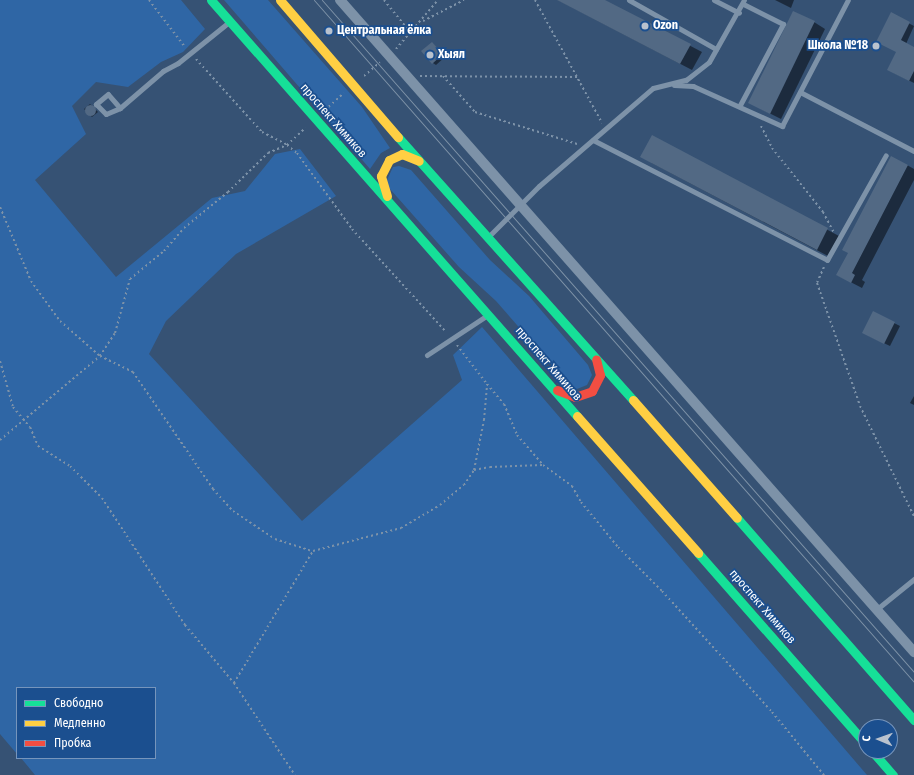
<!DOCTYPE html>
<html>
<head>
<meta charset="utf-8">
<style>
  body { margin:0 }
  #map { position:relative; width:914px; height:775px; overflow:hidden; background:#365274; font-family:"Fira Sans Condensed",sans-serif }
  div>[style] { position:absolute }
  .green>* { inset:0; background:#2f66a5 }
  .shadow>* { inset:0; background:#0007 }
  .building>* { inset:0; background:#526984 }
  .round { border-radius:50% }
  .path>* { height:2px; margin-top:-1px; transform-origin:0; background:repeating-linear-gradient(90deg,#7d92a8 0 2px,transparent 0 5px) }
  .lane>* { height:5px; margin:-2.5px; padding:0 2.5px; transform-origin:2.5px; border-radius:2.5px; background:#7d92a8 }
  .street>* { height:10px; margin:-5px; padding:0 5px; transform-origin:5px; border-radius:5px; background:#7d92a8 }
  .fast>* { height:9px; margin:-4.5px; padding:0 4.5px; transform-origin:4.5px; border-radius:4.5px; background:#16e098 }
  .slow>* { height:9px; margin:-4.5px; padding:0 4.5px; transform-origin:4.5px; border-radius:4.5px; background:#ffcf43 }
  .jam>* { height:9px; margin:-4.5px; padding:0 4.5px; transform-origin:4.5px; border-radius:4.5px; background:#f24e42 }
  .tram>* { height:1px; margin:-0.5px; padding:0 0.5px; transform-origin:0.5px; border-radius:0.5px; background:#7e92a7 }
  .dots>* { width:11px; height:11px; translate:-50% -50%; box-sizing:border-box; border:2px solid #1b4f8f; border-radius:50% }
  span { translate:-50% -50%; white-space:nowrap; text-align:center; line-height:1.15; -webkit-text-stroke:3.5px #1b4f8f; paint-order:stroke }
  .poi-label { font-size:12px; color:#fff; font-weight:700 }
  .left { translate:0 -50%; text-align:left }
  .right { translate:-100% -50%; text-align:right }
  .street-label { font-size:12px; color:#fff }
  .legend { position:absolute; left:16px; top:687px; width:140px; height:72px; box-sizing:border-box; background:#1b4f8f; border:1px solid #7695bc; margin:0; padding:5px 7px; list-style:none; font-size:12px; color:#fff }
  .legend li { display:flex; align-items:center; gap:8px; height:20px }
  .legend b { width:20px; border:1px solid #7695bc }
  .north { position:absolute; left:858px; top:719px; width:40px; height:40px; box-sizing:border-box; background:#1b4f8f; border:1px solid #7695bc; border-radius:50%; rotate:272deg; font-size:11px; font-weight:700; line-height:16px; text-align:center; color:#fff }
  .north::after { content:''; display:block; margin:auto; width:14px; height:18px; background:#b9c2ce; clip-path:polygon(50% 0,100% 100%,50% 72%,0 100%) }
</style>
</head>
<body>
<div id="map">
  <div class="green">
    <i style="clip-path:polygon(0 0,181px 0,205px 29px,183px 52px,161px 62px,128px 87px,96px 82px,72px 106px,86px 134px,35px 180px,116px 277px,212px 198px,245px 191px,275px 154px,300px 149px,336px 196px,236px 254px,166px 321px,149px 354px,302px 521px,462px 380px,453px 355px,482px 327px,867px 775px,35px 775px,21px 758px,155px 758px,155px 688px,17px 688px,17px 754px,0 734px)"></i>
    <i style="clip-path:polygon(224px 0,268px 0,362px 107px,390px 148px,381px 153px,370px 169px)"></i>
    <i style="clip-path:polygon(399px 166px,411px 170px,490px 260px,529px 296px,588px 365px,592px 375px,587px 385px,577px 389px,570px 386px,496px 301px,459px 267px,390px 189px,386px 182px,393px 167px)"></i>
  </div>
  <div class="shadow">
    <i style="clip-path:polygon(558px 0,603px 0,702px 52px,692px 70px)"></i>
    <i style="clip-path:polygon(775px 0,794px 0,791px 8px)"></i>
    <i style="clip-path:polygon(891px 14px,914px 26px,906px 44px,914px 48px,914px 83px,894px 73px,897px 52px)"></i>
    <i style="clip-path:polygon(814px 22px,825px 29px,781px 119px,761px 109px)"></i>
    <i style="clip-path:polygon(432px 43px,446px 56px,436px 65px,433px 63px)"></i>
    <i style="clip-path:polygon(90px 104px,98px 112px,92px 117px,84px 109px)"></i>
    <i style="clip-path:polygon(652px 136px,839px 236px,828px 256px,652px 163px)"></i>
    <i style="clip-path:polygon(907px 165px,914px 169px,914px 180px,862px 280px,865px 282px,862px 288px,837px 275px)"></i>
    <i style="clip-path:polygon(894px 323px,900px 326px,890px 346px,869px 336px)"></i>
    <i style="clip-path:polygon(914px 396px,914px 405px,910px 403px)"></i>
  </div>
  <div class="building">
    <i style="clip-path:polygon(557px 0,605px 0,691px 44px,680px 64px)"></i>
    <i style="clip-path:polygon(793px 11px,815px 21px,770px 114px,748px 103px)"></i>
    <i style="clip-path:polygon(891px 12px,910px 22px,901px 40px,914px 47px,914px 71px,909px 81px,887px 70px,896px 52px,876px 42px)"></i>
    <i style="clip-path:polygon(432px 42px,443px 54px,432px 64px,421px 51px)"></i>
    <i class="round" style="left:84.5px;top:104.5px;width:11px;height:11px"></i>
    <i style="clip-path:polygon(652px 135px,828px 228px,817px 250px,640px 157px)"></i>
    <i style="clip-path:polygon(891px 156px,908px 165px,852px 273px,855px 275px,851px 283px,836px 275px,848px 253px,842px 250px)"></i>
    <i style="clip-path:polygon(873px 311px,895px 322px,884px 344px,862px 333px)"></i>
  </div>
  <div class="path">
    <i style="left:149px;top:0;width:59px;rotate:52.5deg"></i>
    <i style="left:384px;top:0;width:43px;rotate:50.7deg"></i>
    <i style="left:535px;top:0;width:140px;rotate:61.4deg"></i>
    <i style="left:423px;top:21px;width:46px;rotate:-27.1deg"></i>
    <i style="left:396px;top:49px;width:65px;rotate:-49.4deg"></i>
    <i style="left:196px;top:59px;width:98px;rotate:47.9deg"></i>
    <i style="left:262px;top:132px;width:28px;rotate:27deg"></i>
    <i style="left:287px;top:145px;width:13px;rotate:39deg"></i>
    <i style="left:297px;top:153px;width:94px;rotate:54.1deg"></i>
    <i style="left:352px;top:229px;width:139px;rotate:47.6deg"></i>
    <i style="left:364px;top:76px;width:21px;rotate:-41deg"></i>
    <i style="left:420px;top:76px;width:159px;rotate:0.4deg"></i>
    <i style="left:443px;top:76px;width:48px;rotate:48.4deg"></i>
    <i style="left:475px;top:112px;width:107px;rotate:17.4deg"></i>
    <i style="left:325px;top:110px;width:25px;rotate:-42deg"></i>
    <i style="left:761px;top:126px;width:25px;rotate:63deg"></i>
    <i style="left:772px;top:148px;width:82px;rotate:51.4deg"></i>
    <i style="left:823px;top:212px;width:24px;rotate:62deg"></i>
    <i style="left:0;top:207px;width:80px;rotate:67.3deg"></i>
    <i style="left:31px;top:281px;width:49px;rotate:54.1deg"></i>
    <i style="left:60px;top:321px;width:53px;rotate:41.2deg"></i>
    <i style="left:100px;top:356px;width:37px;rotate:26deg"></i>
    <i style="left:133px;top:372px;width:142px;rotate:55.6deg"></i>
    <i style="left:213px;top:489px;width:30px;rotate:48deg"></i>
    <i style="left:233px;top:511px;width:50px;rotate:33.7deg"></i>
    <i style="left:275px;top:539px;width:40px;rotate:18deg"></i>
    <i style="left:824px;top:267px;width:17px;rotate:114deg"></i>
    <i style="left:817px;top:283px;width:130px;rotate:70.7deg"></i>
    <i style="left:860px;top:406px;width:123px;rotate:63.9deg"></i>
    <i style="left:457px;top:345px;width:49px;rotate:52.4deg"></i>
    <i style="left:0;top:361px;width:48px;rotate:74.2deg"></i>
    <i style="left:13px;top:407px;width:26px;rotate:50deg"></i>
    <i style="left:30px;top:427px;width:21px;rotate:67deg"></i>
    <i style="left:38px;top:446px;width:38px;rotate:32deg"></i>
    <i style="left:70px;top:466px;width:45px;rotate:45deg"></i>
    <i style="left:102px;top:498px;width:152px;rotate:56.8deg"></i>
    <i style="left:185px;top:625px;width:76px;rotate:49.8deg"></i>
    <i style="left:234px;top:683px;width:110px;rotate:56.5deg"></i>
    <i style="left:0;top:440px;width:131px;rotate:-40deg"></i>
    <i style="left:100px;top:356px;width:27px;rotate:-57deg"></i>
    <i style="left:115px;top:333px;width:56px;rotate:-74.5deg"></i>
    <i style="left:130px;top:279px;width:44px;rotate:-39.5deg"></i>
    <i style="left:164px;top:251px;width:30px;rotate:-49deg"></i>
    <i style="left:184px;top:228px;width:57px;rotate:-39.3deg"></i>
    <i style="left:228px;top:192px;width:56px;rotate:-44.3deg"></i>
    <i style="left:268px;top:153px;width:21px;rotate:-23deg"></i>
    <i style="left:287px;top:145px;width:25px;rotate:-43deg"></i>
    <i style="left:474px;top:470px;width:51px;rotate:-78.7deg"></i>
    <i style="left:484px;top:420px;width:36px;rotate:-85deg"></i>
    <i style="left:487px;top:384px;width:26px;rotate:50deg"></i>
    <i style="left:504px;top:404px;width:34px;rotate:67deg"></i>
    <i style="left:517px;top:435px;width:40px;rotate:49deg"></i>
    <i style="left:543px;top:465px;width:36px;rotate:36deg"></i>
    <i style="left:572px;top:486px;width:18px;rotate:61deg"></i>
    <i style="left:581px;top:502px;width:58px;rotate:50.6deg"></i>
    <i style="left:618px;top:547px;width:62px;rotate:45deg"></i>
    <i style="left:662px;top:591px;width:164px;rotate:47.7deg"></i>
    <i style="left:772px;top:712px;width:82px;rotate:50.5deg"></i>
    <i style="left:234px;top:683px;width:154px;rotate:-59.1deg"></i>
    <i style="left:313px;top:551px;width:91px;rotate:-14.6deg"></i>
    <i style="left:401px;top:528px;width:45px;rotate:-30.5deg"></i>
    <i style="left:440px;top:505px;width:31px;rotate:-40deg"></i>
    <i style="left:464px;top:485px;width:18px;rotate:-56deg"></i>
    <i style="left:474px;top:470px;width:16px;rotate:-11deg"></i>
    <i style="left:490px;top:467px;width:53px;rotate:-2.2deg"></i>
  </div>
  <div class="lane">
    <i style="left:629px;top:0;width:100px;rotate:29.4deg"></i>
    <i style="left:714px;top:0;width:28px;rotate:27deg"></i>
    <i style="left:674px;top:85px;width:19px;rotate:3deg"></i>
    <i style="left:693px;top:86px;width:98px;rotate:24.2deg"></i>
    <i style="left:782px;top:126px;width:142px;rotate:-62.4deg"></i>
    <i style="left:800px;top:92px;width:128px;rotate:27.4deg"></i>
    <i style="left:740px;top:105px;width:92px;rotate:-62deg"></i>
    <i style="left:783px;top:24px;width:45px;rotate:-153.4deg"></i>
    <i style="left:120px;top:108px;width:18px;rotate:-131deg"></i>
    <i style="left:108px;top:94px;width:16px;rotate:140deg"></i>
    <i style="left:96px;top:104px;width:14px;rotate:45deg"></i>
    <i style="left:106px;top:114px;width:15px;rotate:-23deg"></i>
    <i style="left:120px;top:108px;width:57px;rotate:-40.7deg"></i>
    <i style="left:163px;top:71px;width:17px;rotate:-28deg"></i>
    <i style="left:178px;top:63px;width:65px;rotate:-38.8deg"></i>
    <i style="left:593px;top:140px;width:263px;rotate:27.1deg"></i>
    <i style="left:827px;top:260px;width:120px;rotate:-60.7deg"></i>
    <i style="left:488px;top:237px;width:72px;rotate:-45deg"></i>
    <i style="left:539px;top:186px;width:150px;rotate:-40.7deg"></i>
    <i style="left:653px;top:88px;width:34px;rotate:-14deg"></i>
    <i style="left:686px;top:80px;width:29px;rotate:-38deg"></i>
    <i style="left:709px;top:62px;width:71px;rotate:-60.6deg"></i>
    <i style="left:427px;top:355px;width:71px;rotate:-33.5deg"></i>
    <i style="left:877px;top:609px;width:48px;rotate:-39deg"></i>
  </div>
  <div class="street">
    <i style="left:340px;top:0;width:869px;rotate:48.64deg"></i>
  </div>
  <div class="fast">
    <i style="left:211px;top:0;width:554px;rotate:48.66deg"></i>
    <i style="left:398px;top:137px;width:353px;rotate:48.2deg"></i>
    <i style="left:737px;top:518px;width:269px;rotate:48.8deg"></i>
    <i style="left:698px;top:553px;width:254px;rotate:48.7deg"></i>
    <i style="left:872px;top:751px;width:32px;rotate:49deg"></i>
  </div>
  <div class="slow">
    <i style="left:280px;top:0;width:181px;rotate:49.3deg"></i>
    <i style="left:387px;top:196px;width:21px;rotate:-107deg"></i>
    <i style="left:381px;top:176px;width:18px;rotate:-63deg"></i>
    <i style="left:389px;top:160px;width:14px;rotate:-25deg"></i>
    <i style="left:402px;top:154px;width:18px;rotate:22deg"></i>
    <i style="left:633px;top:400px;width:157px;rotate:48.6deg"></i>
    <i style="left:577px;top:416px;width:183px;rotate:48.5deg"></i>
  </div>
  <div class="jam">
    <i style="left:557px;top:390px;width:19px;rotate:21deg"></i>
    <i style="left:575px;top:397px;width:18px;rotate:-19deg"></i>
    <i style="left:592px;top:391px;width:18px;rotate:-63deg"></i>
    <i style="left:600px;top:375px;width:16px;rotate:-104deg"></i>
  </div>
  <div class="tram">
    <i style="left:314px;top:0;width:908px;rotate:48.66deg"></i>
    <i style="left:322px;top:0;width:896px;rotate:48.62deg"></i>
  </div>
  <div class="dots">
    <i style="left:645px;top:26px;background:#b9c2ce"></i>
    <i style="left:329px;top:31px;background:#b9c2ce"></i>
    <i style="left:876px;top:46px;background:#b9c2ce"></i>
    <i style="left:430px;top:55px;background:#b9c2ce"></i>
  </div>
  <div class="poi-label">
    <span class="left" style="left:653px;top:26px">Ozon</span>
    <span class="left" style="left:337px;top:31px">Центральная ёлка</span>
    <span class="right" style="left:868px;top:46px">Школа №18</span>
    <span class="left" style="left:438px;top:55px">Хыял</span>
  </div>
  <div class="street-label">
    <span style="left:333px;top:121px;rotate:49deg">проспект Химиков</span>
    <span style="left:548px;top:364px;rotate:49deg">проспект Химиков</span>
    <span style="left:762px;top:607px;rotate:49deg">проспект Химиков</span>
  </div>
  <ul class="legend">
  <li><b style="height:5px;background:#16e098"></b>Свободно</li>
  <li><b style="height:5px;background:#ffcf43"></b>Медленно</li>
  <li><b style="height:5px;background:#f24e42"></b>Пробка</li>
  </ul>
  <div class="north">С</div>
</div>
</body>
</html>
